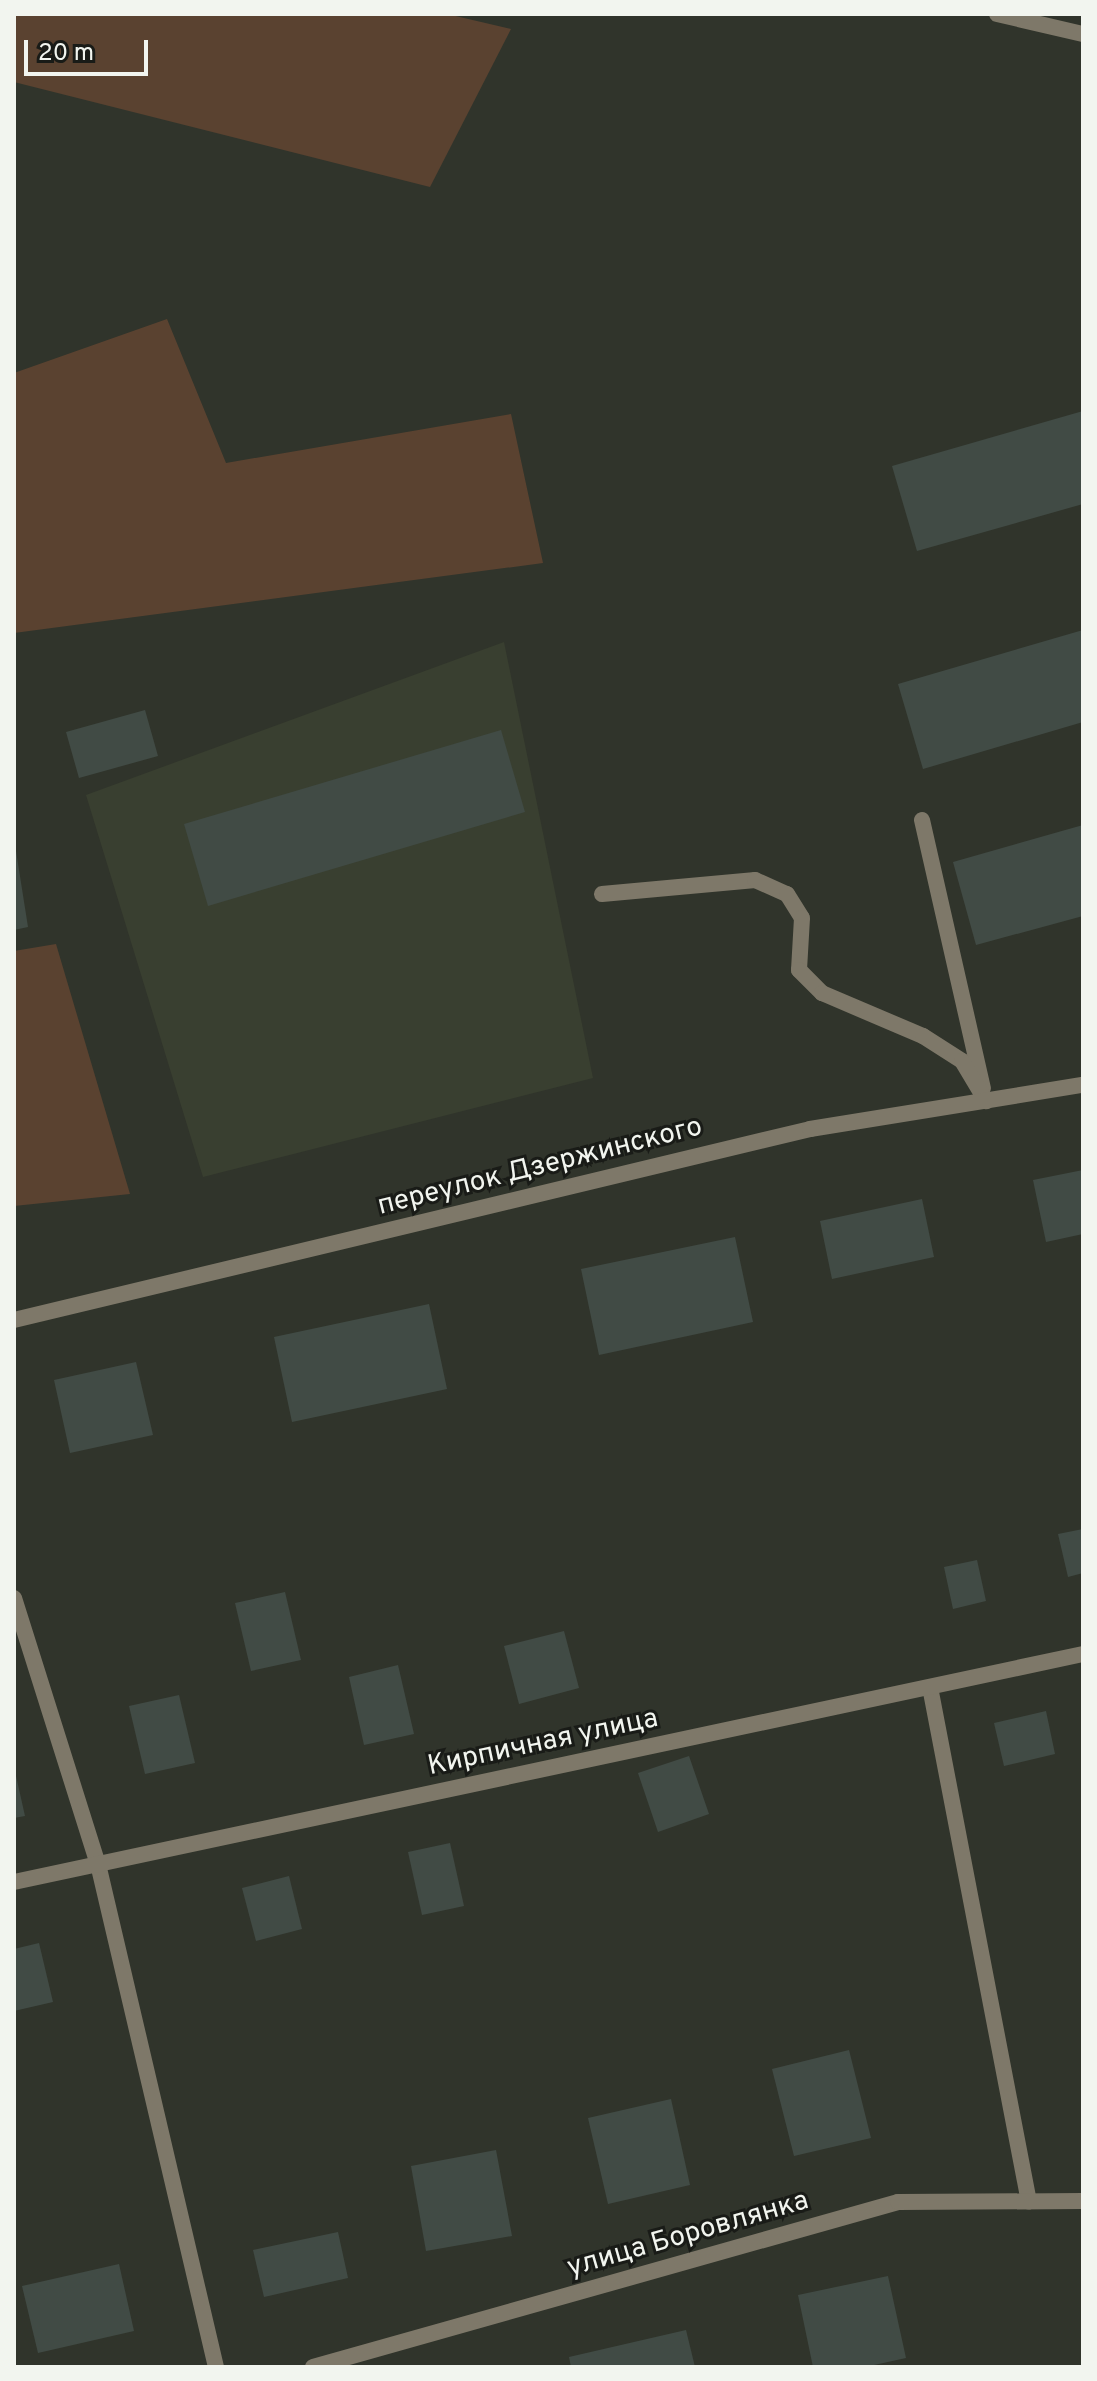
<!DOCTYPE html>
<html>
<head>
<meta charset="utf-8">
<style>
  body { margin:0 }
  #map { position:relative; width:1097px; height:2381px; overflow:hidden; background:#30342b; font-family:Overpass,sans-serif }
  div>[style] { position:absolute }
  .built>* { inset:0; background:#393f30 }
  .green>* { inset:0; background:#5a4230 }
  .building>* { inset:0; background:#414b45 }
  .lane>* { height:16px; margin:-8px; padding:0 8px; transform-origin:8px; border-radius:8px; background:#7e7869 }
  .street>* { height:16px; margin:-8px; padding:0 8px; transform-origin:8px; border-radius:8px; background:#7e7869 }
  span { translate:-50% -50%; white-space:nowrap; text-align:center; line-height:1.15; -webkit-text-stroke:6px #191b17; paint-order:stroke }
  .street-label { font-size:28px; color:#f2f5ef }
  .frame { position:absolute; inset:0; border:16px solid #f2f5ef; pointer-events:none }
  .scale { position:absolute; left:24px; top:40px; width:124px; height:36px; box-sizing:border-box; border:4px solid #f2f5ef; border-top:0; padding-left:10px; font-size:24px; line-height:28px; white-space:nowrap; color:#f2f5ef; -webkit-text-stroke:6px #191b17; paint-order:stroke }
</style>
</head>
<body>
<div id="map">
  <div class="built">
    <i style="clip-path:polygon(504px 642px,593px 1078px,203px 1177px,86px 795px)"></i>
  </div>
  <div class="green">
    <i style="clip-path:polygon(14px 14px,447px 14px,511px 29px,430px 187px,14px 82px)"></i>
    <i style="clip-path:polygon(167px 319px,226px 463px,511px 414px,543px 563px,14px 633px,14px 373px)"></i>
    <i style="clip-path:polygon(56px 944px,130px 1194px,14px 1206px,14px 951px)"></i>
  </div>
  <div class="building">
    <i style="clip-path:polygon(1083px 411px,1083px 504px,917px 551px,892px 466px)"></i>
    <i style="clip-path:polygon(1083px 630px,1083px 722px,923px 769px,898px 684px)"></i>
    <i style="clip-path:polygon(145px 710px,158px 756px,79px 778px,66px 732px)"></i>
    <i style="clip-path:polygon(501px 730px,525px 812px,208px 906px,184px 824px)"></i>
    <i style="clip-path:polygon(1083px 825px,1083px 916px,976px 945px,953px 862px)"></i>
    <i style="clip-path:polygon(16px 851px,28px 927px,14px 930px,14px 852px)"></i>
    <i style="clip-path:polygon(1083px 1170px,1083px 1234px,1046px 1242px,1033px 1180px)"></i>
    <i style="clip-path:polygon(922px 1199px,934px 1257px,832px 1279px,820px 1221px)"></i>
    <i style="clip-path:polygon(735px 1237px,753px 1322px,599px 1355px,581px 1269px)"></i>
    <i style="clip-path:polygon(429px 1304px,447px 1389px,292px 1422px,274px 1337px)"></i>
    <i style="clip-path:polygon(136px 1362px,153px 1435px,70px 1453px,54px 1380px)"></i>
    <i style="clip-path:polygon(1083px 1529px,1083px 1573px,1068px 1577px,1058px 1534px)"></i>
    <i style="clip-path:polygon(977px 1560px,986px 1601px,953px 1609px,944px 1567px)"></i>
    <i style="clip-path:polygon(285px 1592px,301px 1660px,251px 1671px,235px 1603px)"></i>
    <i style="clip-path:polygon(564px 1631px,579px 1688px,519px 1704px,504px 1646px)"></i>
    <i style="clip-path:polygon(398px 1665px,414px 1734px,364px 1745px,349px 1677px)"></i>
    <i style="clip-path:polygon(179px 1695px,195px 1763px,145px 1774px,129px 1706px)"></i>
    <i style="clip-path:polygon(1046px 1711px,1055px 1754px,1004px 1766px,994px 1723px)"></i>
    <i style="clip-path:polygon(689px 1756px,709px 1814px,658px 1832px,638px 1773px)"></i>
    <i style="clip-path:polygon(14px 1767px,25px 1816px,14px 1818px)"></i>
    <i style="clip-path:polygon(450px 1843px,464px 1906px,422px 1915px,408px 1852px)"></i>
    <i style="clip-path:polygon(289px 1876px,302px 1929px,256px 1941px,242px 1888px)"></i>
    <i style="clip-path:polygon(39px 1943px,53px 2002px,14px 2011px,14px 1949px)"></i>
    <i style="clip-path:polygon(849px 2050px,871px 2138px,794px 2156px,772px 2069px)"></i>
    <i style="clip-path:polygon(671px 2099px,690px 2185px,608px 2204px,588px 2118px)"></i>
    <i style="clip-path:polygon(496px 2150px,512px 2236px,426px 2251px,411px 2166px)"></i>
    <i style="clip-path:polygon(338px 2232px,348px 2278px,264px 2297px,253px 2250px)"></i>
    <i style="clip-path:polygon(119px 2264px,134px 2331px,38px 2353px,22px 2286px)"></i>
    <i style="clip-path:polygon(888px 2276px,906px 2358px,865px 2367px,813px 2367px,798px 2295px)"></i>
    <i style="clip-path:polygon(686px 2330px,695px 2367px,571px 2367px,569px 2357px)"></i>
  </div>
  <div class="lane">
    <i style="left:922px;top:820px;width:275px;rotate:77.2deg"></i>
    <i style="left:602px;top:894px;width:154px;rotate:-5.2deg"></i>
    <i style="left:755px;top:880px;width:35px;rotate:24deg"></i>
    <i style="left:787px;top:894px;width:28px;rotate:58deg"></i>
    <i style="left:802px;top:918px;width:52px;rotate:93.3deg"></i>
    <i style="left:799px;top:970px;width:33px;rotate:45deg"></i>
    <i style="left:822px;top:993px;width:110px;rotate:23.1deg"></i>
    <i style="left:923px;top:1036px;width:46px;rotate:32.7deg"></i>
    <i style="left:962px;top:1061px;width:47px;rotate:59deg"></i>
    <i style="left:14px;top:1598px;width:279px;rotate:72.5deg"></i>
    <i style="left:98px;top:1864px;width:517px;rotate:76.8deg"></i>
    <i style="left:930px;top:1687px;width:524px;rotate:79.12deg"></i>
  </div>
  <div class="street">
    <i style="left:997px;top:14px;width:88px;rotate:13.1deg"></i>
    <i style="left:14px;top:1320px;width:819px;rotate:-13.49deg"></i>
    <i style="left:810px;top:1129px;width:277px;rotate:-9.2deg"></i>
    <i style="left:14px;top:1882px;width:1093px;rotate:-12.04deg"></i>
    <i style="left:313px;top:2367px;width:608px;rotate:-15.75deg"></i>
    <i style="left:898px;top:2202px;width:185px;rotate:-0.3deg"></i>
  </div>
  <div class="street-label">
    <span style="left:540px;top:1167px;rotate:-14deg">переулок Дзержинского</span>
    <span style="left:543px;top:1743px;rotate:-12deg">Кирпичная улица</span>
    <span style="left:688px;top:2235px;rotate:-16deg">улица Боровлянка</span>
  </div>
  <div class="frame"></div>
  <div class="scale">20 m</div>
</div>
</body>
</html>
